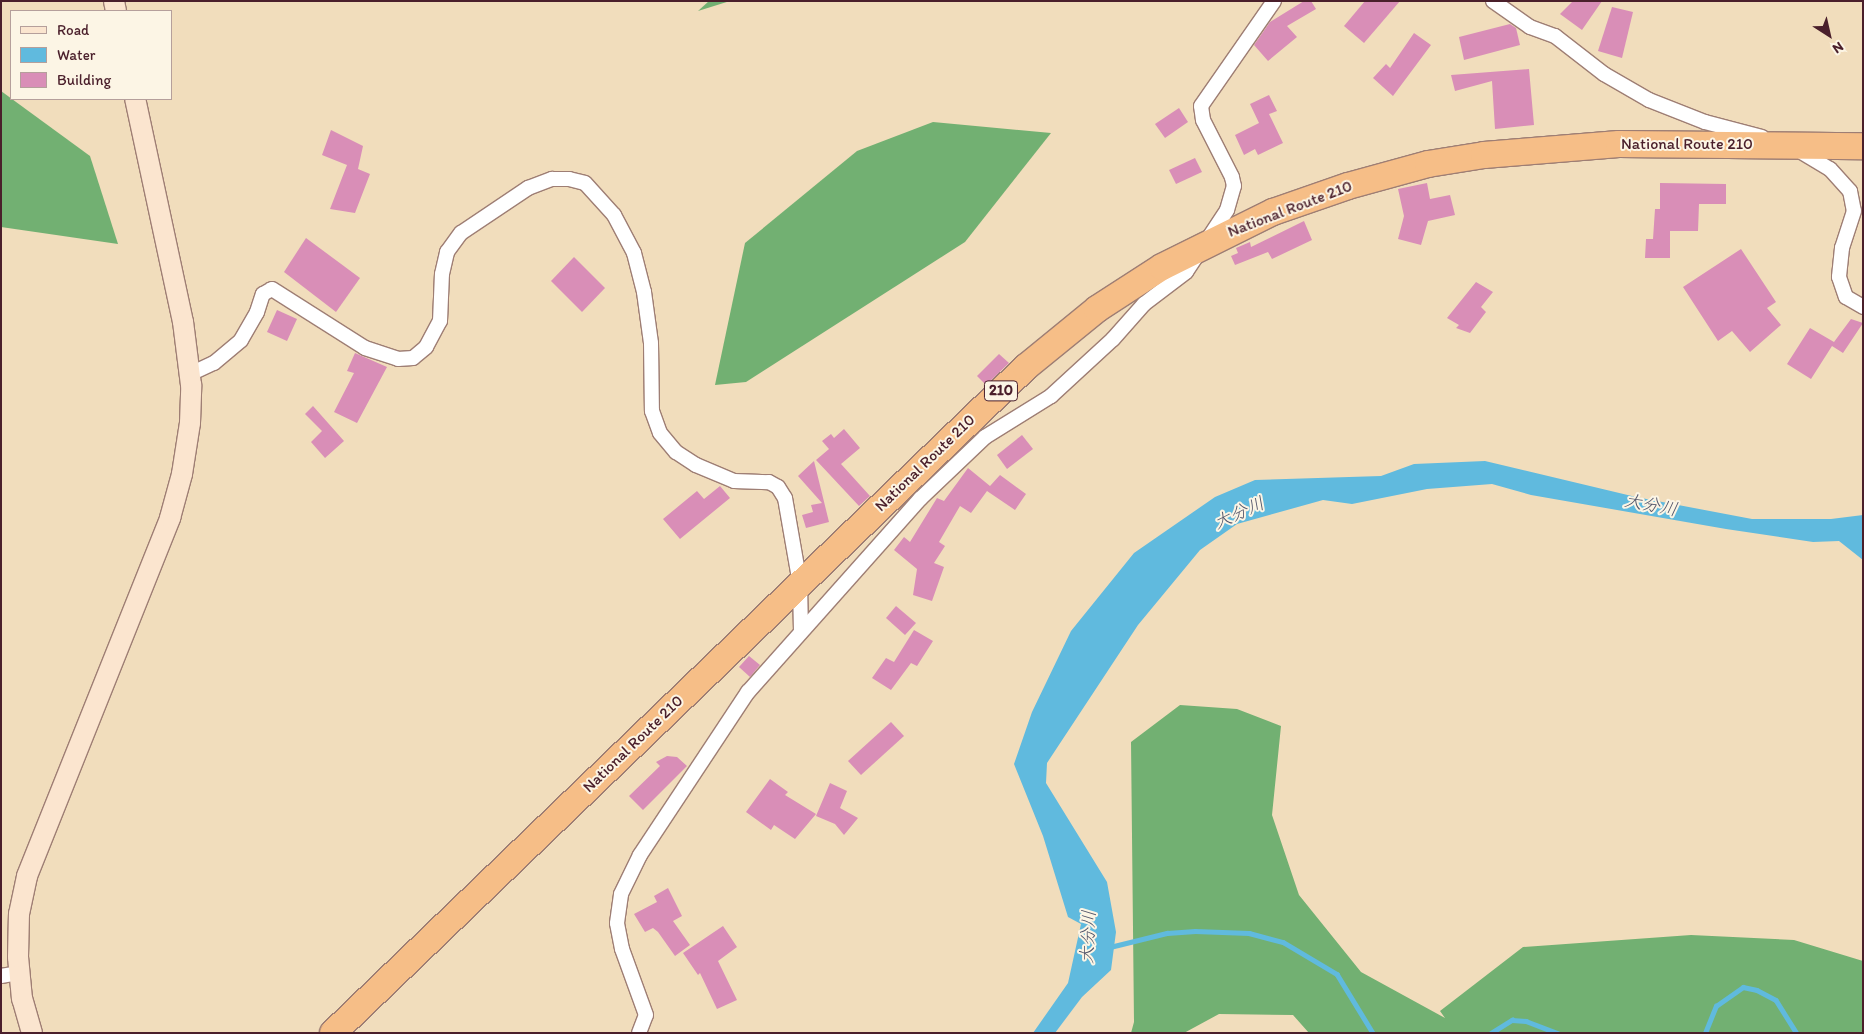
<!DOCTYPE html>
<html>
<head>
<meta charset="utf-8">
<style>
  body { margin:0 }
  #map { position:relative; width:1864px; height:1034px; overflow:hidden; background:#f1ddbc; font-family:Itim,"Klee One",sans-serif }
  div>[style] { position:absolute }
  .forest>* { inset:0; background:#72b072 }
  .water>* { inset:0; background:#60bade }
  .stream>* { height:4.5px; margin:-2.25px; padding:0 2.25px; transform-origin:2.25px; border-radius:2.25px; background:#60bade }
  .building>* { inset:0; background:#d98eb7 }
  .roads { filter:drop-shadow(1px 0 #9e7e74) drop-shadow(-1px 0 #9e7e74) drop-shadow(0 1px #9e7e74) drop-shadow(0 -1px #9e7e74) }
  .street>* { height:14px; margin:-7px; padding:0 7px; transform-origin:7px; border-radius:7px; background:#fff }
  .secondary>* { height:20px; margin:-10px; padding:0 10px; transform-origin:10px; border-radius:10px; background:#fbe5cf }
  .highway>* { height:26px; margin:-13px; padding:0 13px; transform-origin:13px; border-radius:13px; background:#f6be87 }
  span { translate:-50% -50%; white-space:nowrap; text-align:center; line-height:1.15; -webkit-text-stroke:4px #fcf5e5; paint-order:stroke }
  .shield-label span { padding:1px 4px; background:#fcf5e5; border:1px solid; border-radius:4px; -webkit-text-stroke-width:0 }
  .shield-label { font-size:15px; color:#4a1f2b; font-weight:700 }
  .street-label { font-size:16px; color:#4a1f2b }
  .water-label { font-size:18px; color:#52556a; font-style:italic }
  .frame { position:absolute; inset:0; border:2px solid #4a1f2b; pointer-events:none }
  .legend { position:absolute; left:10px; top:10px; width:162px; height:90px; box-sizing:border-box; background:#fcf5e5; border:1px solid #b59f9b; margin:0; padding:6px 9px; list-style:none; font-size:15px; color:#4a1f2b }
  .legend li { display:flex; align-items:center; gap:10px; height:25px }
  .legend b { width:25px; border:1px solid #b59f9b }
  .north { position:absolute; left:1804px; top:10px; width:50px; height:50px; -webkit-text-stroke:4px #fcf5e5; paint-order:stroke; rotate:145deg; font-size:14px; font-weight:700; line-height:20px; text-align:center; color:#4a1f2b }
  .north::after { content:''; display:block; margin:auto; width:18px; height:22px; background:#4a1f2b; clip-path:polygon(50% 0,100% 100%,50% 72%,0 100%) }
</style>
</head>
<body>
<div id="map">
  <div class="forest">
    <i style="clip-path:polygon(709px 1px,730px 1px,698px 11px)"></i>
    <i style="clip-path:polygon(1px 91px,90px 156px,118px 244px,1px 227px)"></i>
    <i style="clip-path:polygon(933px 122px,1051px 133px,965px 242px,746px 382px,715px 385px,745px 243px,857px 151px)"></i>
    <i style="clip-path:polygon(1180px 705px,1237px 709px,1281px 726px,1272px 815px,1299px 895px,1361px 972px,1445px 1018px,1440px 1011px,1523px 947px,1691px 935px,1794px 940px,1863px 961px,1863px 1033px,1309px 1033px,1293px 1015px,1219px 1014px,1184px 1033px,1131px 1033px,1134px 1022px,1131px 742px)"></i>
  </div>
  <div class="water">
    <i style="clip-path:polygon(1485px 461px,1636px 497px,1752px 519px,1831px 519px,1863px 515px,1863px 560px,1839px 541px,1813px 542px,1726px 529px,1531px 495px,1492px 484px,1427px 489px,1352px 504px,1323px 500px,1237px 524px,1200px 550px,1138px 625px,1047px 763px,1046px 783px,1107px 882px,1116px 932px,1111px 970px,1082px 997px,1055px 1033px,1033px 1033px,1068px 983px,1081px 924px,1068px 917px,1043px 836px,1014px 764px,1032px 712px,1071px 631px,1134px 553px,1215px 497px,1255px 480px,1381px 476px,1414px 464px)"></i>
  </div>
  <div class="stream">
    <i style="left:1110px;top:947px;width:59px;rotate:-13.8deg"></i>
    <i style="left:1167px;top:933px;width:28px;rotate:-4deg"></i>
    <i style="left:1195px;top:931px;width:54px;rotate:2.1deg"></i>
    <i style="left:1249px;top:933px;width:35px;rotate:15deg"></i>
    <i style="left:1283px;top:942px;width:63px;rotate:30.7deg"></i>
    <i style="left:1337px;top:974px;width:69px;rotate:58.6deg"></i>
    <i style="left:1491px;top:1033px;width:25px;rotate:-32deg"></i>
    <i style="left:1512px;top:1020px;width:14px;rotate:4deg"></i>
    <i style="left:1526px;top:1021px;width:34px;rotate:21deg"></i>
    <i style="left:1705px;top:1033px;width:29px;rotate:-68deg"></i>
    <i style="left:1716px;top:1006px;width:33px;rotate:-35deg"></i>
    <i style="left:1743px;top:987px;width:14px;rotate:12deg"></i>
    <i style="left:1757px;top:990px;width:21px;rotate:28deg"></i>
    <i style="left:1776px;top:1000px;width:39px;rotate:58deg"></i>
  </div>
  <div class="building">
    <i style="clip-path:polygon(1304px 1px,1311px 1px,1316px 9px,1287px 26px,1297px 37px,1268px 61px,1254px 45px,1270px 22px)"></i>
    <i style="clip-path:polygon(1365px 1px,1400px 1px,1364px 43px,1344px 26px)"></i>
    <i style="clip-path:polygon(1573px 1px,1602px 1px,1582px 30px,1560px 14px)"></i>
    <i style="clip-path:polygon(1612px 7px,1633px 12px,1622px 58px,1598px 51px)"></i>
    <i style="clip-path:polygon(1510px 24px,1516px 28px,1520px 45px,1464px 60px,1459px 37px)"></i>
    <i style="clip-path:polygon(1414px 33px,1431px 45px,1393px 96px,1373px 78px,1386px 64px,1390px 68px)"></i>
    <i style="clip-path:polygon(1529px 69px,1534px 125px,1495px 129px,1492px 81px,1455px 91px,1451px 75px)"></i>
    <i style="clip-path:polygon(1269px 95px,1277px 111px,1269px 114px,1283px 143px,1258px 155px,1255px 149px,1244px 155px,1235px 135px,1259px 123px,1250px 104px)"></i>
    <i style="clip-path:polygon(1179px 108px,1188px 122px,1165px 138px,1155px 124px)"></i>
    <i style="clip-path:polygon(331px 130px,363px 146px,358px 169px,370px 174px,355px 213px,330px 209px,347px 165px,322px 155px)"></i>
    <i style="clip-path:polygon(1195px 158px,1202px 172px,1176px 184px,1169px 170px)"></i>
    <i style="clip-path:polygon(1427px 183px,1430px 199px,1450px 195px,1455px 215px,1428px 221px,1421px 245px,1398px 239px,1404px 216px,1398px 189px)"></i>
    <i style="clip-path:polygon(1660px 183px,1726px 184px,1726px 204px,1699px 204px,1698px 231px,1670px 231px,1670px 258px,1645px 258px,1646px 239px,1653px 239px,1655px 209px,1660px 209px)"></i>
    <i style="clip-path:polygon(1304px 221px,1312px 240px,1272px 259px,1268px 252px,1235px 265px,1231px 256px,1238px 253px,1236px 248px,1250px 242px,1251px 247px)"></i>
    <i style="clip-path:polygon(306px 238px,360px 278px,336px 312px,284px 272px)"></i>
    <i style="clip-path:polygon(1741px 249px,1776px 302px,1767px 308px,1781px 325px,1750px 352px,1732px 331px,1718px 341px,1683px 287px)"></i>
    <i style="clip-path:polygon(574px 257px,605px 288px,582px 312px,551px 281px)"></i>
    <i style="clip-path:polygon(1476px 282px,1493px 292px,1481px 307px,1486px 312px,1470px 333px,1456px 328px,1459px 325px,1447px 318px)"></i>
    <i style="clip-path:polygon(277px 310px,297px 319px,287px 341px,267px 332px)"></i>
    <i style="clip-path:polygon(1851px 319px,1863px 323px,1843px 353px,1832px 346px,1811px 379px,1787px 364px,1810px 328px,1834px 342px)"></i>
    <i style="clip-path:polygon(355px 353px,387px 367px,357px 423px,334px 412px,354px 373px,347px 371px)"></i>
    <i style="clip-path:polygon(999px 354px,1009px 363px,986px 385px,977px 376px)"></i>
    <i style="clip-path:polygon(313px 406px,344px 441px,325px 458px,311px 442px,322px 431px,305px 414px)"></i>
    <i style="clip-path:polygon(844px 429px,860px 448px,841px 464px,870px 496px,859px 506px,816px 460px,829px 449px,822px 441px,831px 434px,834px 438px)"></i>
    <i style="clip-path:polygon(1022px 435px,1033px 449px,1007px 469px,997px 455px)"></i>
    <i style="clip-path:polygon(814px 461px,829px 522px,806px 528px,802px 515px,813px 512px,811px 505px,822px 503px,798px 476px)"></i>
    <i style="clip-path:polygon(968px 468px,990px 486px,1000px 475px,1026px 494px,1015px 510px,987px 491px,971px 513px,960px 506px,939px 542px,945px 546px,934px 563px,944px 567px,932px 601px,913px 595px,917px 569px,894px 550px,904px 537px,910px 542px,937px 498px,944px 501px)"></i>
    <i style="clip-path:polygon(720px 486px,730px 498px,680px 539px,663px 519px,697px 491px,704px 499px)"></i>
    <i style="clip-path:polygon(896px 606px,916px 623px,905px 635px,886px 618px)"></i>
    <i style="clip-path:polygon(914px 630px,933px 641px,917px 666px,911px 663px,891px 690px,872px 678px,886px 658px,894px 662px)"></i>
    <i style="clip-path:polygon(749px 656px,760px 665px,750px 677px,739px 667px)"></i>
    <i style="clip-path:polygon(891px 722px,904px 736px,861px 775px,848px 761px)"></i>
    <i style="clip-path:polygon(667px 756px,677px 757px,687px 766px,643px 810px,629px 796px,660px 766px,656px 762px)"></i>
    <i style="clip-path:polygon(770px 779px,788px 792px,785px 795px,816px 814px,795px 839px,774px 825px,771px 830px,746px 812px)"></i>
    <i style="clip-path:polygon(830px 783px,847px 791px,840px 808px,858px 818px,844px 835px,835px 824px,816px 816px)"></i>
    <i style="clip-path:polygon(668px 888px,682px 916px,673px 921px,690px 945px,675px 956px,658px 932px,653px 928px,645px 932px,634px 914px,657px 902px,654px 896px)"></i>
    <i style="clip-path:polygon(723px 926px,737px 947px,718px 961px,737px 1000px,717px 1009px,700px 973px,698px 975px,683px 953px)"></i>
  </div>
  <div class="roads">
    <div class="street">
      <i style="left:1493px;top:1px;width:45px;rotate:35.1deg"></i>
      <i style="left:1530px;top:27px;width:27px;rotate:20deg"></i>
      <i style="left:1555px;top:36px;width:62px;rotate:37.8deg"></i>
      <i style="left:1604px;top:74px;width:52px;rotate:30deg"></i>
      <i style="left:1649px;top:100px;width:60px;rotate:21.4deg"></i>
      <i style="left:1705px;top:122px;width:59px;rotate:14.7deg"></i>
      <i style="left:1798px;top:150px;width:37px;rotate:31deg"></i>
      <i style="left:1830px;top:169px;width:30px;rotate:48deg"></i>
      <i style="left:1850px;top:191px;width:20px;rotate:79deg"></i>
      <i style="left:1854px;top:211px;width:39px;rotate:108deg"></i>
      <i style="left:1842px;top:248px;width:29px;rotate:96deg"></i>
      <i style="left:1839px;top:277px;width:21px;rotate:71deg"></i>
      <i style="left:1846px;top:297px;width:20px;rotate:30deg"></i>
      <i style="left:190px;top:374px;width:26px;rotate:-25deg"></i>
      <i style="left:214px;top:363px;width:35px;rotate:-40deg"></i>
      <i style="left:241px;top:340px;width:32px;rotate:-60deg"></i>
      <i style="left:257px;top:312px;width:19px;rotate:-72deg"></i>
      <i style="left:263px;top:294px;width:10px;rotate:-29deg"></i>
      <i style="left:272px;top:289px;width:110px;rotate:32.4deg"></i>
      <i style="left:365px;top:348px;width:35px;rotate:18deg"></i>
      <i style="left:398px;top:359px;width:15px;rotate:-4deg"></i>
      <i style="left:413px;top:358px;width:17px;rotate:-40deg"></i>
      <i style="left:426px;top:347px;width:30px;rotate:-62deg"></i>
      <i style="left:440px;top:321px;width:47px;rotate:-87.6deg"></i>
      <i style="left:442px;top:274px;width:23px;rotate:-77deg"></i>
      <i style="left:447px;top:252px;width:24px;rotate:-54deg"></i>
      <i style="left:461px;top:233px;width:81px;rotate:-33.9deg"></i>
      <i style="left:528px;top:188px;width:26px;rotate:-21deg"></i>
      <i style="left:552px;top:179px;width:17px"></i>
      <i style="left:569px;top:179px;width:16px;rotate:14deg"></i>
      <i style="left:585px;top:183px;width:43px;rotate:47.8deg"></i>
      <i style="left:614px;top:215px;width:43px;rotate:62.2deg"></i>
      <i style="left:634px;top:253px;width:40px;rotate:75.6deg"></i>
      <i style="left:644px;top:292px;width:51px;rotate:82.2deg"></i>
      <i style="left:651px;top:343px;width:68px;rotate:89.2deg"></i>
      <i style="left:652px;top:411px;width:23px;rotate:70deg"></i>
      <i style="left:660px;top:433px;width:25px;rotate:50deg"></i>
      <i style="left:676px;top:452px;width:24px;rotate:33deg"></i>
      <i style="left:696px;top:465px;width:41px;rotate:22.8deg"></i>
      <i style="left:734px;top:481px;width:35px;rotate:2deg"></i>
      <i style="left:769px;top:482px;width:10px;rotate:29deg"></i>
      <i style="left:778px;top:487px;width:13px;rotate:58deg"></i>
      <i style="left:785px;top:498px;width:87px;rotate:80.1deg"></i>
      <i style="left:800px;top:584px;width:47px;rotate:88.8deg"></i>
      <i style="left:1px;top:976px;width:17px;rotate:-10deg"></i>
      <i style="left:639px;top:1033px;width:19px;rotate:-69deg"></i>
      <i style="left:646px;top:1015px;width:70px;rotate:-110deg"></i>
      <i style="left:622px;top:949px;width:26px;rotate:-101deg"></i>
      <i style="left:617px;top:923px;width:29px;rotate:-82deg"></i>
      <i style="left:621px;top:894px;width:43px;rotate:-64deg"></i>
      <i style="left:640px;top:855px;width:196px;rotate:-56.5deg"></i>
      <i style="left:748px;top:692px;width:259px;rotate:-48.3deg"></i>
      <i style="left:920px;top:499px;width:90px;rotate:-43.6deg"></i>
      <i style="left:985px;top:437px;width:78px;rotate:-31.8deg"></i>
      <i style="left:1051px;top:396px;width:84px;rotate:-42.6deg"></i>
      <i style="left:1113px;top:339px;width:47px;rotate:-48.5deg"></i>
      <i style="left:1144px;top:304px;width:53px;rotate:-37.3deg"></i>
      <i style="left:1186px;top:272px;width:74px;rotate:-56.5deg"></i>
      <i style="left:1227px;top:210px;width:25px;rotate:-74deg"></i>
      <i style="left:1234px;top:186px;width:9px;rotate:-103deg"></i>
      <i style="left:1232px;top:177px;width:64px;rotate:-117deg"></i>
      <i style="left:1203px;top:120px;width:14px;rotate:-98deg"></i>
      <i style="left:1201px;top:106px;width:128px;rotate:-55.2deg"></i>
    </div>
    <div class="secondary">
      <i style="left:114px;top:1px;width:10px;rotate:79deg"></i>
      <i style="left:32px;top:1033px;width:35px;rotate:-106deg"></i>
      <i style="left:22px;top:999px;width:42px;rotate:-95.4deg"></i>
      <i style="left:18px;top:957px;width:43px;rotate:-88.7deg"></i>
      <i style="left:19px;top:914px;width:39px;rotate:-78deg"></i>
      <i style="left:27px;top:876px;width:386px;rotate:-68.2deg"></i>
      <i style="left:170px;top:518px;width:46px;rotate:-74.7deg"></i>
      <i style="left:182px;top:474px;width:52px;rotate:-81.1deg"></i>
      <i style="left:190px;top:423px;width:38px;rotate:-88deg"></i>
      <i style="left:191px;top:385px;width:64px;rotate:-97.2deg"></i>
      <i style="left:183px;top:322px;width:228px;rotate:-102.1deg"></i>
    </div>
    <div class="highway">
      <i style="left:333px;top:1033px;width:961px;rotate:-43.86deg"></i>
      <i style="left:1026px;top:367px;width:92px;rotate:-39.2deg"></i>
      <i style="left:1097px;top:309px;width:77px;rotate:-32.9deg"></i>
      <i style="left:1162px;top:267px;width:124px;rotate:-26.4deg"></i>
      <i style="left:1273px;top:212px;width:79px;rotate:-19.1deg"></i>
      <i style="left:1348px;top:186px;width:83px;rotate:-15.4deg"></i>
      <i style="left:1428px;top:164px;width:57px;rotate:-9.1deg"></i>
      <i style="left:1484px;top:155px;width:135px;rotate:-4.7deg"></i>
      <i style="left:1619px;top:144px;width:244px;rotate:0.5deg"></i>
    </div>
  </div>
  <div class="shield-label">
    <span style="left:1001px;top:391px">210</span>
  </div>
  <div class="street-label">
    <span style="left:1687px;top:144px">National Route 210</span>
    <span style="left:1290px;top:209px;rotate:-21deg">National Route 210</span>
    <span style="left:925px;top:463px;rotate:-44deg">National Route 210</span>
    <span style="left:633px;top:744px;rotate:-44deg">National Route 210</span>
  </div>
  <div class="water-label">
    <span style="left:1651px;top:505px;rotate:11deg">大分川</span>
    <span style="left:1239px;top:513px;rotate:-24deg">大分川</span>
    <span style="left:1088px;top:937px;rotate:-87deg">大分川</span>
  </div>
  <div class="frame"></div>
  <ul class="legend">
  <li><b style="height:6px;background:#fbe5cf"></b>Road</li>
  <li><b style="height:14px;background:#60bade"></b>Water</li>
  <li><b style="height:14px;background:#d98eb7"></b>Building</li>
  </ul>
  <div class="north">N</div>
</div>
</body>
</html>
